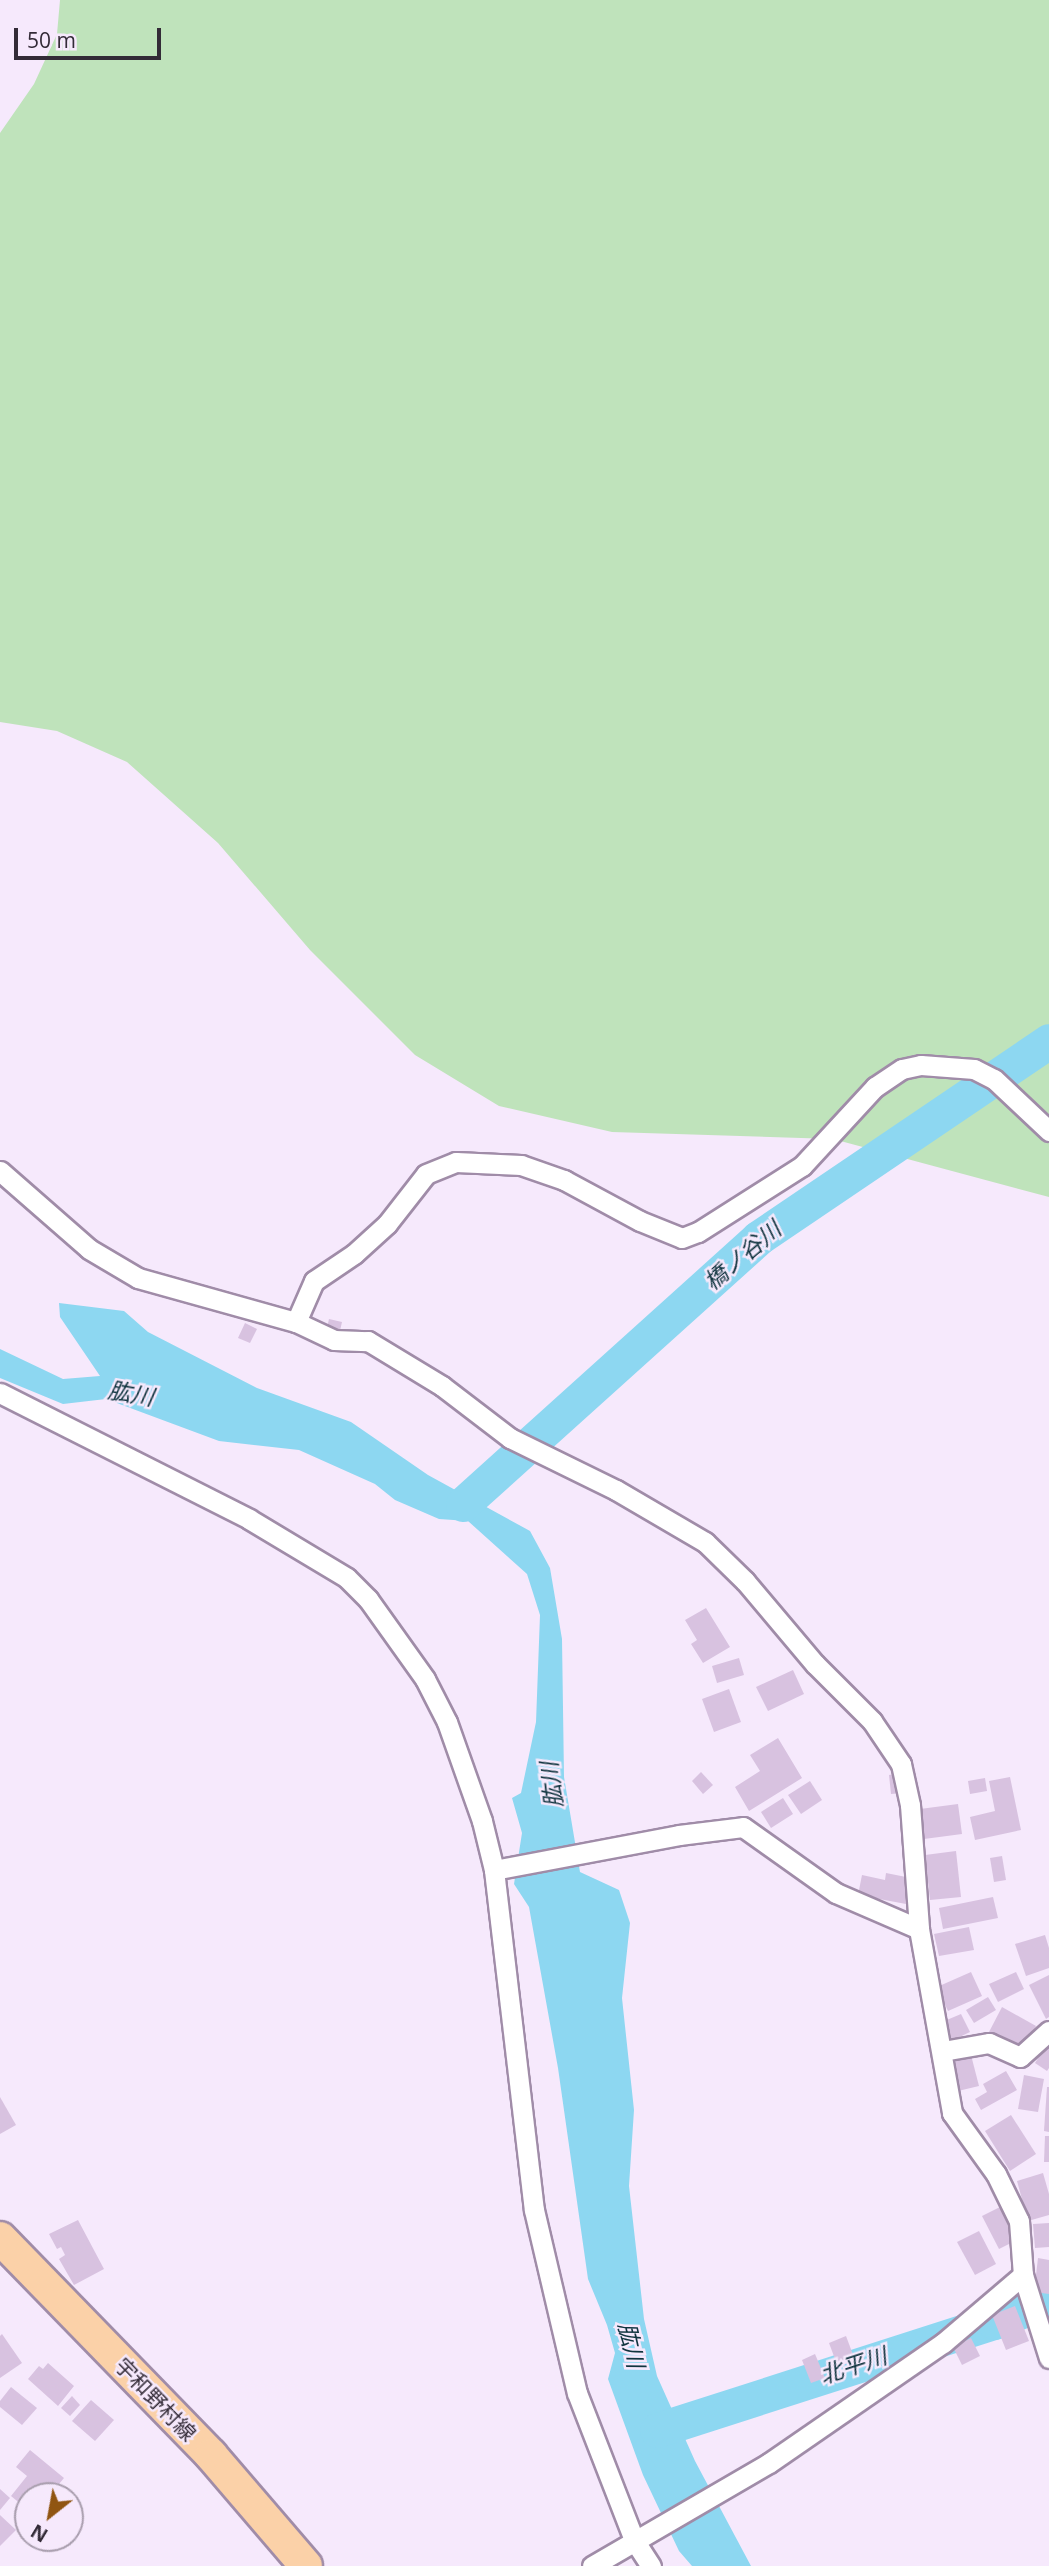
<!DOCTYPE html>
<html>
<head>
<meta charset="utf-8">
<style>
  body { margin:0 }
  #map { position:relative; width:1049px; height:2566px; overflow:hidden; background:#f6e9fc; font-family:"Open Sans","Noto Sans JP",sans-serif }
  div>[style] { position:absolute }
  .green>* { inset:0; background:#bfe3bb }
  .water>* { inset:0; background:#8dd7f1 }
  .river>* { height:35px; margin:-17.5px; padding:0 17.5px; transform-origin:17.5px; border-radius:17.5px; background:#8dd7f1 }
  .building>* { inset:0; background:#d8c2e0 }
  .roads { filter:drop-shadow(2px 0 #a08ca8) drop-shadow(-2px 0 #a08ca8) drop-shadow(0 2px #a08ca8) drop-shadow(0 -2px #a08ca8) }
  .minor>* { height:19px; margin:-9.5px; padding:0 9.5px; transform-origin:9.5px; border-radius:9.5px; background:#fff }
  .primary>* { height:32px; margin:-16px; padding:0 16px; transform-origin:16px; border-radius:16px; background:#fbd1a8 }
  span { translate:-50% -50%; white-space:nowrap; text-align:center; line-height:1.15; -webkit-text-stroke:5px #f6e9fc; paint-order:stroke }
  .street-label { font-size:21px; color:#332b37 }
  .water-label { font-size:23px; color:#10343f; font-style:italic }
  .north { position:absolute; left:14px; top:2482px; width:70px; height:70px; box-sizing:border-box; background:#f6e9fc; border:2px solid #a89dad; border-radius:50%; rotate:211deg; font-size:19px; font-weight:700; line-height:28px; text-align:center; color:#332b37 }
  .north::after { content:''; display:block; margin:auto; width:24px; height:32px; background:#905512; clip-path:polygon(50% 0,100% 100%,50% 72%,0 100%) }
  .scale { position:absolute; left:14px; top:28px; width:147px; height:32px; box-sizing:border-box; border:4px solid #332b37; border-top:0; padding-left:9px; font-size:21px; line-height:24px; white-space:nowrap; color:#332b37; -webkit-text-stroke:5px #f6e9fc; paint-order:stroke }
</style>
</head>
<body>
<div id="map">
  <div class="green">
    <i style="clip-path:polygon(60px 0,1049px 0,1049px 1197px,833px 1139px,612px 1132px,499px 1106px,415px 1055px,310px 950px,218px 843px,127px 762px,57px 731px,0 722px,0 133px,34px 84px,57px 34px)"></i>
  </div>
  <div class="water">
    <i style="clip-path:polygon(59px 1303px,124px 1311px,148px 1332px,257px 1388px,351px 1422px,428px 1475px,530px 1531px,550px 1568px,562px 1639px,564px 1777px,580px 1872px,619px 1890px,630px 1923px,622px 1998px,634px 2110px,629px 2186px,644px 2319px,657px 2376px,695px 2461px,751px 2566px,692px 2566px,679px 2551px,643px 2475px,608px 2379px,615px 2353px,607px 2325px,588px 2279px,558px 2068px,529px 1907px,514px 1884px,522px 1833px,512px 1798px,521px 1793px,536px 1722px,540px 1615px,527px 1574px,468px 1521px,439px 1519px,395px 1500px,375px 1484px,299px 1450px,219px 1441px,106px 1399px,63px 1404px,0 1378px,0 1349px,63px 1379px,100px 1376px,60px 1317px)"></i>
  </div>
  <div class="river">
    <i style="left:463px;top:1504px;width:397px;rotate:-42deg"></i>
    <i style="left:758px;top:1238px;width:351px;rotate:-34.1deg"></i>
    <i style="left:657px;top:2430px;width:354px;rotate:-17.8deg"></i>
    <i style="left:994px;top:2322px;width:59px;rotate:-21.8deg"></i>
  </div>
  <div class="building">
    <i style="clip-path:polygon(329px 1319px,342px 1322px,339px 1335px,326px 1332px)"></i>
    <i style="clip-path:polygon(245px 1323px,257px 1329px,250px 1343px,238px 1338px)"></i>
    <i style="clip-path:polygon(706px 1608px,730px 1647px,703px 1663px,691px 1644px,697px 1640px,685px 1620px)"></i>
    <i style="clip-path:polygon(739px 1658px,744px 1675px,717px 1683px,712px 1666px)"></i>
    <i style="clip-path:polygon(793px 1670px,804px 1694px,768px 1711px,756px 1687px)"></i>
    <i style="clip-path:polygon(729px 1689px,741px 1722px,714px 1732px,702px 1699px)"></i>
    <i style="clip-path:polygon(778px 1738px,802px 1778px,749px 1811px,735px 1787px,760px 1771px,750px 1755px)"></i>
    <i style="clip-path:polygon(701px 1772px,713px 1785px,703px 1794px,692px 1781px)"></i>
    <i style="clip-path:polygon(900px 1773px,903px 1793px,891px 1794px,889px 1775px)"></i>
    <i style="clip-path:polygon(1010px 1777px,1021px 1830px,975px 1840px,970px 1817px,995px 1811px,989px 1781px)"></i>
    <i style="clip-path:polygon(985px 1778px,987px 1791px,970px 1794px,968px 1781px)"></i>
    <i style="clip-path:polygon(810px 1781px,822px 1800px,801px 1814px,788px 1795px)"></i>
    <i style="clip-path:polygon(783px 1798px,793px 1814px,771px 1828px,761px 1812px)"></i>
    <i style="clip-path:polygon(958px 1804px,962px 1834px,924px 1839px,920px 1809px)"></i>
    <i style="clip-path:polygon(956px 1851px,961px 1897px,930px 1900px,925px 1855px)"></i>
    <i style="clip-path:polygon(1002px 1856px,1006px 1880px,994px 1882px,990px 1858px)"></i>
    <i style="clip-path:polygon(886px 1873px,911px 1878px,906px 1904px,858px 1895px,862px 1875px,885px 1880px)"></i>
    <i style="clip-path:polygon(993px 1897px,998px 1918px,943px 1929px,939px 1908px)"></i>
    <i style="clip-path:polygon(969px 1927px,974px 1950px,939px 1956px,934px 1934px)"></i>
    <i style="clip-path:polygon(1045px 1935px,1049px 1948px,1049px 1968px,1026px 1976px,1015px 1944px)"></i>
    <i style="clip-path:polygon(971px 1972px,982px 1996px,948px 2011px,937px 1987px)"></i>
    <i style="clip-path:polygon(1016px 1972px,1024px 1989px,998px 2002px,989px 1984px)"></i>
    <i style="clip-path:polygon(1049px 1975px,1049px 2017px,1046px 2019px,1029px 1985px)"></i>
    <i style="clip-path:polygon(988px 1997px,996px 2010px,974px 2023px,966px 2010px)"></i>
    <i style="clip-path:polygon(1002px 2007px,1036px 2026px,1022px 2050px,989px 2032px)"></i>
    <i style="clip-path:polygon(961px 2014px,970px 2032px,951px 2041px,942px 2022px)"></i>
    <i style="clip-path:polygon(1049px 2041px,1049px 2068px,1047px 2071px,1035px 2063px)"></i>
    <i style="clip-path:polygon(971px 2055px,979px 2086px,958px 2091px,951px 2060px)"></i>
    <i style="clip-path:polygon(1006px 2071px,1017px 2090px,981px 2110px,975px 2099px,987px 2092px,983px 2084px)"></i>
    <i style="clip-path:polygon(1024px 2075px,1044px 2079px,1038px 2112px,1018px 2109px)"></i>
    <i style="clip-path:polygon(1047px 2087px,1049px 2087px,1049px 2132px,1044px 2131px)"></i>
    <i style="clip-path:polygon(0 2097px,16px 2125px,0 2134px)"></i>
    <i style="clip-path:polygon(1011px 2115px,1036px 2154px,1010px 2171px,985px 2131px)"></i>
    <i style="clip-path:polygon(1045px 2136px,1049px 2136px,1049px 2162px,1044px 2162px)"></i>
    <i style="clip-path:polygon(1043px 2173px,1049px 2194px,1049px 2215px,1028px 2221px,1017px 2181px)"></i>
    <i style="clip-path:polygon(1000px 2207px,1017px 2240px,999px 2249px,982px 2216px)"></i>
    <i style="clip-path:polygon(78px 2220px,104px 2269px,74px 2285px,59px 2259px,65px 2255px,61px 2247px,57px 2249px,49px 2234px)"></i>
    <i style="clip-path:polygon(1049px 2223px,1049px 2247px,1035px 2248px,1033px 2224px)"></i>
    <i style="clip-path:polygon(979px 2231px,996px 2264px,975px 2275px,957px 2242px)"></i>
    <i style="clip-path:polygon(1038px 2258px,1049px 2260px,1049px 2294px,1034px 2292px)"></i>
    <i style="clip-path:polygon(1015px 2306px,1029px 2341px,1006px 2350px,992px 2315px)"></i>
    <i style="clip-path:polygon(2px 2334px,22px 2363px,0 2378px,0 2336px)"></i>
    <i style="clip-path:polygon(846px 2336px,855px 2360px,838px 2367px,829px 2343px)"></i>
    <i style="clip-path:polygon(971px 2338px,980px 2356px,962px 2365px,953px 2347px)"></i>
    <i style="clip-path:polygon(815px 2354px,825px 2378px,811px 2383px,802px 2360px)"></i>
    <i style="clip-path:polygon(48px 2363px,74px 2386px,58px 2406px,28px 2379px,39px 2366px,43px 2369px)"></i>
    <i style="clip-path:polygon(11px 2387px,37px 2408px,22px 2425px,0 2407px,0 2401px)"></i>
    <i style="clip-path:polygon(72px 2396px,80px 2405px,70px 2416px,61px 2408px)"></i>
    <i style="clip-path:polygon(91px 2400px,114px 2420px,95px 2441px,72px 2421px)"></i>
    <i style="clip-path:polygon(30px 2450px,64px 2478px,49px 2496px,28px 2496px,28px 2510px,11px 2496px,27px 2476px,16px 2467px)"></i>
    <i style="clip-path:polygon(0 2489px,10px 2498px,0 2510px)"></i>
    <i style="clip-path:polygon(0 2515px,16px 2530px,0 2546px)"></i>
  </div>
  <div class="roads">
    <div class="minor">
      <i style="left:0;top:1171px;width:118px;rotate:41.2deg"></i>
      <i style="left:89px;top:1249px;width:57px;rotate:30.6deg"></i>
      <i style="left:138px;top:1278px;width:164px;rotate:15.6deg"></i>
      <i style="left:296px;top:1322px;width:42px;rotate:25.3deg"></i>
      <i style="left:334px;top:1340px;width:34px;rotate:2deg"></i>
      <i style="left:368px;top:1341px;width:87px;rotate:31.3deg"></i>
      <i style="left:442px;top:1386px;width:86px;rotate:37.4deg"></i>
      <i style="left:510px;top:1438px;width:118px;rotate:26.1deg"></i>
      <i style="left:616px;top:1490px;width:103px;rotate:30.3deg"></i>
      <i style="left:705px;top:1542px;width:56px;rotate:44.3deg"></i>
      <i style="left:745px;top:1581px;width:109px;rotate:49.9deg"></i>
      <i style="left:815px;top:1664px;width:81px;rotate:45deg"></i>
      <i style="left:872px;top:1721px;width:52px;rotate:56deg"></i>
      <i style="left:901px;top:1764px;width:42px;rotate:77.6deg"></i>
      <i style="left:910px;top:1805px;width:124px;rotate:85.8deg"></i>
      <i style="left:919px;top:1929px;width:187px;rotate:79.8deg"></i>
      <i style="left:952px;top:2113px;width:75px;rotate:54.2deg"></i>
      <i style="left:996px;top:2174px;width:52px;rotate:63.9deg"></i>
      <i style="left:1019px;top:2221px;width:54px;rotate:85.8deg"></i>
      <i style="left:1023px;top:2275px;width:87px;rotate:72.6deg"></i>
      <i style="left:296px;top:1322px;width:45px;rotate:-66.3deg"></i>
      <i style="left:314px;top:1281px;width:48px;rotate:-34deg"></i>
      <i style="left:354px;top:1254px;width:45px;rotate:-42.3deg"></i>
      <i style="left:387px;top:1224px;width:63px;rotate:-52deg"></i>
      <i style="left:426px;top:1174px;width:32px;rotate:-22deg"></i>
      <i style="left:456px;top:1162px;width:65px;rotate:2.6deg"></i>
      <i style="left:521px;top:1165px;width:46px;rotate:19.2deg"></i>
      <i style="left:564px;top:1180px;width:86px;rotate:28.3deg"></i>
      <i style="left:640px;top:1221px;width:45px;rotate:22deg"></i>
      <i style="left:682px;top:1238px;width:17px;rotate:-21deg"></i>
      <i style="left:698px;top:1232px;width:123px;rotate:-32.4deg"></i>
      <i style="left:802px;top:1166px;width:108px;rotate:-47.3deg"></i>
      <i style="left:875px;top:1087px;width:32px;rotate:-34deg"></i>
      <i style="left:902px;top:1069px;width:19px;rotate:-12deg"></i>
      <i style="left:921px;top:1065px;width:53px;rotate:4.3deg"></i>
      <i style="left:974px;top:1069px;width:22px;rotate:27deg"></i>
      <i style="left:994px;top:1079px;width:76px;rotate:43.4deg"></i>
      <i style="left:0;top:1393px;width:279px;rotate:26.8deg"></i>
      <i style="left:249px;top:1519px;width:114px;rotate:31deg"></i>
      <i style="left:347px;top:1578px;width:30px;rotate:45deg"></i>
      <i style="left:368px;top:1599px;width:98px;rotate:54.5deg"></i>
      <i style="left:425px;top:1679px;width:48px;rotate:62.9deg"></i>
      <i style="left:447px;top:1722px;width:105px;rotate:70.5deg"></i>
      <i style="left:482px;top:1821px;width:50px;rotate:76.2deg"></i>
      <i style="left:494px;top:1870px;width:342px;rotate:83.3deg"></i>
      <i style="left:534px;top:2210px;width:188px;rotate:76.8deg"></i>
      <i style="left:577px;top:2393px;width:158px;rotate:68.8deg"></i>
      <i style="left:634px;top:2540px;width:31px;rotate:57deg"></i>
      <i style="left:494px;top:1870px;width:188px;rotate:-10.7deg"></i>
      <i style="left:679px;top:1835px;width:64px;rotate:-7.1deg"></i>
      <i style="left:743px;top:1827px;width:114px;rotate:35.4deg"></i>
      <i style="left:836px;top:1893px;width:90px;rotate:23.4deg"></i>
      <i style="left:943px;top:2051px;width:47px;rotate:-9.9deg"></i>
      <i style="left:989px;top:2043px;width:34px;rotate:24deg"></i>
      <i style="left:1020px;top:2057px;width:39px;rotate:-42deg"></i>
      <i style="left:592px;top:2566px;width:205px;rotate:-30.2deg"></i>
      <i style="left:769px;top:2463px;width:211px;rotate:-34.6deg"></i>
      <i style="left:943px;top:2343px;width:105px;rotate:-40.4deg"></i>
    </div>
    <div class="primary">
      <i style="left:0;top:2238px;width:303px;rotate:45.8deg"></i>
      <i style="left:211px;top:2455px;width:146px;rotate:49.4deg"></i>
    </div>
  </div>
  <div class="street-label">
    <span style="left:156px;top:2399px;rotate:46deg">宇和野村線</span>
  </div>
  <div class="water-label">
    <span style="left:742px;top:1255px;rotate:-40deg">橋ノ谷川</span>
    <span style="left:131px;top:1393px;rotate:10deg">肱川</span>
    <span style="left:551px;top:1785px;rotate:-97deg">肱川</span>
    <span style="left:632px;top:2345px;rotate:77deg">肱川</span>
    <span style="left:853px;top:2365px;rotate:-18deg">北平川</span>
  </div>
  <div class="north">N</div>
  <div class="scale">50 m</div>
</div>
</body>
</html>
